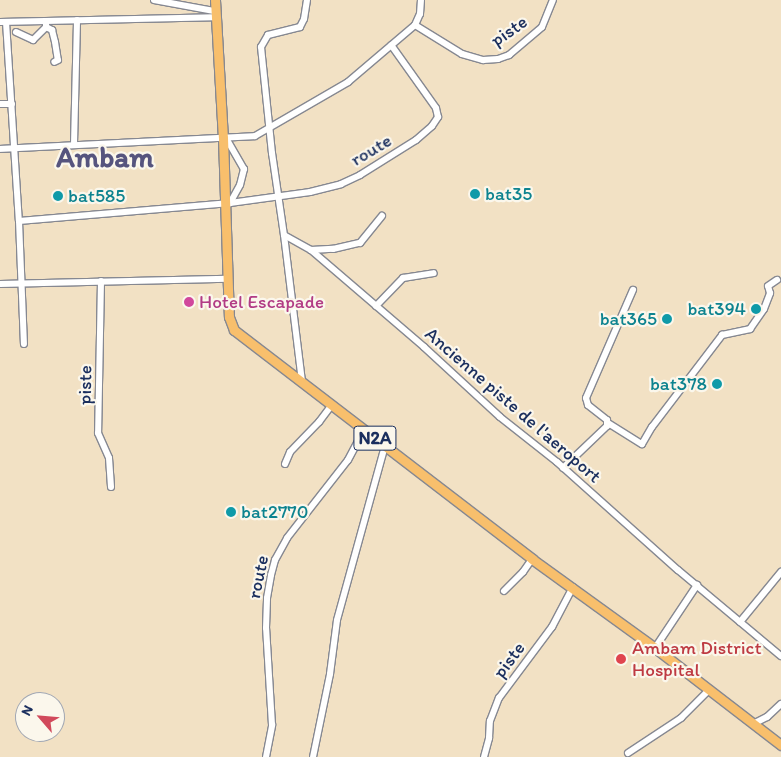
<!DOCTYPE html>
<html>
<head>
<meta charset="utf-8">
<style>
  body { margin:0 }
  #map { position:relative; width:781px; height:757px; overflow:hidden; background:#f2e1c4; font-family:Itim,sans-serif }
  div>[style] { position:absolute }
  .roads { filter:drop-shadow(1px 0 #868891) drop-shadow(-1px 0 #868891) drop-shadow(0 1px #868891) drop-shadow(0 -1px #868891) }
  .minor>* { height:6px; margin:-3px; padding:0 3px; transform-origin:3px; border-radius:3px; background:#fff }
  .highway>* { height:9px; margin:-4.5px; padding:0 4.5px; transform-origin:4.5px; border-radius:4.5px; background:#f8bf6c }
  .dots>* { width:14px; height:14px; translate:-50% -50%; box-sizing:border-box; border:2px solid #fbf7ec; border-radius:50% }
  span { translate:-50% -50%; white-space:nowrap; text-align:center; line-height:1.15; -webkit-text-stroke:4.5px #fbf7ec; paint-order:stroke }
  .shield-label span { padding:1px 4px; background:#fbf7ec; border:1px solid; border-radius:4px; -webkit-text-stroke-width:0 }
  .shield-label { font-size:18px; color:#1b2f5e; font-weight:700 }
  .street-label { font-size:19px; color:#1b2f5e }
  .culture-label { font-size:19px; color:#0d838f }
  .left { translate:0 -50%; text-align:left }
  .right { translate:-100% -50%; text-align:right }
  .hotel-label { font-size:19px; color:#b23c85 }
  .health-label { font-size:19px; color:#be3a42 }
  .town-label { font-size:29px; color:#56547e; font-weight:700 }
  .north { position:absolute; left:15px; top:692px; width:50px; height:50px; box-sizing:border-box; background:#fbf7ec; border:1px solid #a1a7b3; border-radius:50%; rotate:297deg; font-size:14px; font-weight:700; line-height:20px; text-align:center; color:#1b2f5e }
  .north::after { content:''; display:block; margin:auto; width:18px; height:22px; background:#d1495b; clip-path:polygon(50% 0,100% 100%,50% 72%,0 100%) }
</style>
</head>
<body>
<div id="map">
  <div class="roads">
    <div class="minor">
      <i style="left:154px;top:0;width:61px;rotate:10.4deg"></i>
      <i style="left:307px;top:0;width:19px;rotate:99deg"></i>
      <i style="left:304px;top:19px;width:9px;rotate:117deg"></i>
      <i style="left:300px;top:27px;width:33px;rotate:166deg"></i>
      <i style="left:268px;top:35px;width:14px;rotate:120deg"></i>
      <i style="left:261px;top:47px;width:107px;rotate:84.1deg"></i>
      <i style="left:272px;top:153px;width:83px;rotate:81.7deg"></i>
      <i style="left:284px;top:235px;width:31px;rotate:29deg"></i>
      <i style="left:311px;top:250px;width:149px;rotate:40.6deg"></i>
      <i style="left:424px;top:347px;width:103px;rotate:42.6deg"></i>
      <i style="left:500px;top:417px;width:73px;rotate:38.3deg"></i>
      <i style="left:557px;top:462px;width:162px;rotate:41.8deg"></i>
      <i style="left:678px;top:570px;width:134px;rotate:39.9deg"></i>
      <i style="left:46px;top:21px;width:6px;rotate:90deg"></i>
      <i style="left:46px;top:27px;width:7px;rotate:27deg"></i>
      <i style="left:52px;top:30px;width:12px;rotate:76deg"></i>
      <i style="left:55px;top:42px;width:18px;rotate:81deg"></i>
      <i style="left:58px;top:60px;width:4px;rotate:153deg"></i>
      <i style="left:0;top:22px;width:214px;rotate:-1.3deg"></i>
      <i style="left:6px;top:22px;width:199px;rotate:86.3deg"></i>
      <i style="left:19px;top:221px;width:123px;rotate:87.7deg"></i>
      <i style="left:415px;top:25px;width:55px;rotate:31.7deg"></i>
      <i style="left:462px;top:54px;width:22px;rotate:16deg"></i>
      <i style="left:483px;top:60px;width:15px;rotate:-4deg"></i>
      <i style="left:498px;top:59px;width:12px;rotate:-20deg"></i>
      <i style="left:509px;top:55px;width:43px;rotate:-40.3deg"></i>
      <i style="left:542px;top:27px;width:29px;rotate:-68deg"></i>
      <i style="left:16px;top:32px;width:19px;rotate:25deg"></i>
      <i style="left:33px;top:40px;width:18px;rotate:-45deg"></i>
      <i style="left:0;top:104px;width:12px"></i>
      <i style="left:226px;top:138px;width:36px;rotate:60deg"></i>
      <i style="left:244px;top:169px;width:16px;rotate:104deg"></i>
      <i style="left:240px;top:185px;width:21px;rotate:119deg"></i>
      <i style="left:74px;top:144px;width:124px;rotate:-88.6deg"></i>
      <i style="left:0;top:149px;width:255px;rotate:-2.9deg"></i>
      <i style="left:255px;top:136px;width:108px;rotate:-30.1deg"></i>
      <i style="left:348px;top:82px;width:88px;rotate:-40.4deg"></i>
      <i style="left:415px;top:25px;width:12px;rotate:-66deg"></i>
      <i style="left:420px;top:14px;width:14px;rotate:-86deg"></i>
      <i style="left:19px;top:221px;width:212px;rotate:-4.9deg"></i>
      <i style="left:230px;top:203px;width:81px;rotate:-7.8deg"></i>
      <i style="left:310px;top:192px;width:32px;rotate:-14deg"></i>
      <i style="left:341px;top:184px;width:21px;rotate:-25deg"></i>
      <i style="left:360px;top:175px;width:66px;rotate:-32deg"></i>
      <i style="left:416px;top:140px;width:21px;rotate:-41deg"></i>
      <i style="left:432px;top:126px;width:11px;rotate:-56deg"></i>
      <i style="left:438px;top:117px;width:9px;rotate:-103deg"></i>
      <i style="left:436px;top:108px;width:77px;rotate:-125.5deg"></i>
      <i style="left:284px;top:235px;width:148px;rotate:83deg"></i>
      <i style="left:311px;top:250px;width:22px;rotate:-3deg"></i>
      <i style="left:333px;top:249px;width:28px;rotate:-13deg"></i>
      <i style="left:360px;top:243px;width:35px;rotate:-51deg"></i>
      <i style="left:101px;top:281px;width:152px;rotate:91.1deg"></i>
      <i style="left:98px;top:433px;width:27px;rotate:66deg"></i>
      <i style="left:109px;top:458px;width:29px;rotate:86deg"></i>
      <i style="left:0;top:284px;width:228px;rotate:-1.3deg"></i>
      <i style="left:376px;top:306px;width:39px;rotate:-46deg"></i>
      <i style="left:403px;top:278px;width:31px;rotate:-9deg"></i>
      <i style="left:608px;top:423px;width:40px;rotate:32deg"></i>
      <i style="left:642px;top:444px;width:20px;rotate:-60deg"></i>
      <i style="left:652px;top:427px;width:116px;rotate:-52.7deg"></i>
      <i style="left:722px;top:335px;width:29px;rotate:-12deg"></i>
      <i style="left:750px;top:329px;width:24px;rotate:-55deg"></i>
      <i style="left:764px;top:309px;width:17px;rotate:-69deg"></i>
      <i style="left:770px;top:293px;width:7px;rotate:-106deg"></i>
      <i style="left:768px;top:286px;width:11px;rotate:-34deg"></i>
      <i style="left:285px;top:464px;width:13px;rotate:-67deg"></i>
      <i style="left:290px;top:452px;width:42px;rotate:-46deg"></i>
      <i style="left:319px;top:422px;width:20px;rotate:-53deg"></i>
      <i style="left:563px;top:468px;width:61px;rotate:-43.7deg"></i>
      <i style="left:607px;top:426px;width:6px;rotate:-90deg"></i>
      <i style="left:607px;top:420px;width:24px;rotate:-142deg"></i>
      <i style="left:588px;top:405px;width:7px;rotate:-106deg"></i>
      <i style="left:586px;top:398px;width:118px;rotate:-66.5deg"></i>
      <i style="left:504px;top:591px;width:27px;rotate:-45deg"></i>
      <i style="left:523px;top:572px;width:16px;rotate:-55deg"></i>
      <i style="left:740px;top:622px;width:65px;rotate:-50.6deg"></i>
      <i style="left:655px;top:648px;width:76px;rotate:-56.3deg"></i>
      <i style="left:753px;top:724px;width:16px;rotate:-27deg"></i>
      <i style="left:767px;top:717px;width:19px;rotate:-43deg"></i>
      <i style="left:628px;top:753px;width:64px;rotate:-33.4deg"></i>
      <i style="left:681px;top:718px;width:40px;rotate:-45deg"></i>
      <i style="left:266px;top:757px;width:33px;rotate:-79deg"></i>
      <i style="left:272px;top:725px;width:97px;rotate:-93.5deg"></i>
      <i style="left:266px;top:628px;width:30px;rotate:-88deg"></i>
      <i style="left:267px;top:598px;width:23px;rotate:-80deg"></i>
      <i style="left:271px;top:575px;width:16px;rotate:-75deg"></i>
      <i style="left:275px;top:560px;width:25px;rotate:-61deg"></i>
      <i style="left:287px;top:538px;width:99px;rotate:-52deg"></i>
      <i style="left:348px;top:460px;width:34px;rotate:-62deg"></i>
      <i style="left:313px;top:757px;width:85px;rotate:-78.4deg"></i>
      <i style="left:330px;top:674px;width:54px;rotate:-82.6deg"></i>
      <i style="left:337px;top:620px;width:180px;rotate:-74.6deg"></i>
      <i style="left:484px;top:757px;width:20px;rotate:-75deg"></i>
      <i style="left:489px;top:738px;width:17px;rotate:-87deg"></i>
      <i style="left:490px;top:721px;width:25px;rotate:-69deg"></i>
      <i style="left:499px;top:698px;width:89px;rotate:-53.3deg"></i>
      <i style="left:552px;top:627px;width:45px;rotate:-62.3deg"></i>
    </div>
    <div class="highway">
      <i style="left:215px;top:0;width:138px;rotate:86.7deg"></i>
      <i style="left:223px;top:138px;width:179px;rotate:88.1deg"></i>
      <i style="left:229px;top:317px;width:14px;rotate:69deg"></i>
      <i style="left:234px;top:330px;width:376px;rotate:37.5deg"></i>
      <i style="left:532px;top:559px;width:152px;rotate:35.9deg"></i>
      <i style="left:655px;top:648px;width:159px;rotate:37.6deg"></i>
    </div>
  </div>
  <div class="dots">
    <i style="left:475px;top:194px;background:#0f9aa8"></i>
    <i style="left:58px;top:196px;background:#0f9aa8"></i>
    <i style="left:189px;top:302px;background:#d1479c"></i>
    <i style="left:756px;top:309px;background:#0f9aa8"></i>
    <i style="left:667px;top:319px;background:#0f9aa8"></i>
    <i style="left:717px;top:384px;background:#0f9aa8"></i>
    <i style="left:231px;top:512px;background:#0f9aa8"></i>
    <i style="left:621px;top:659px;background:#e0444e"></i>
  </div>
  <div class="shield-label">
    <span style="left:375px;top:438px">N2A</span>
  </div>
  <div class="street-label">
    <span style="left:509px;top:31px;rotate:-35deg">piste</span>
    <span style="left:371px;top:150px;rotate:-31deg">route</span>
    <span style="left:85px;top:385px;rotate:-89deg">piste</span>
    <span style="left:513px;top:405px;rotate:41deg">Ancienne piste de l'aeroport</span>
    <span style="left:258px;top:577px;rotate:-78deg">route</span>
    <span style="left:509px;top:660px;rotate:-53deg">piste</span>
  </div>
  <div class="culture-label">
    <span class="left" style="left:485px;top:194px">bat35</span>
    <span class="left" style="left:68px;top:196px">bat585</span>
    <span class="right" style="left:746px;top:309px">bat394</span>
    <span class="right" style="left:657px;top:319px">bat365</span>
    <span class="right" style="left:707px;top:384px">bat378</span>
    <span class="left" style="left:241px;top:512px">bat2770</span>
  </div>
  <div class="hotel-label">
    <span class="left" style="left:199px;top:302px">Hotel Escapade</span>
  </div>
  <div class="health-label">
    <span class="left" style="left:632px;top:659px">Ambam District<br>Hospital</span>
  </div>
  <div class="town-label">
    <span style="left:105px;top:157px">Ambam</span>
  </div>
  <div class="north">N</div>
</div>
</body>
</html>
